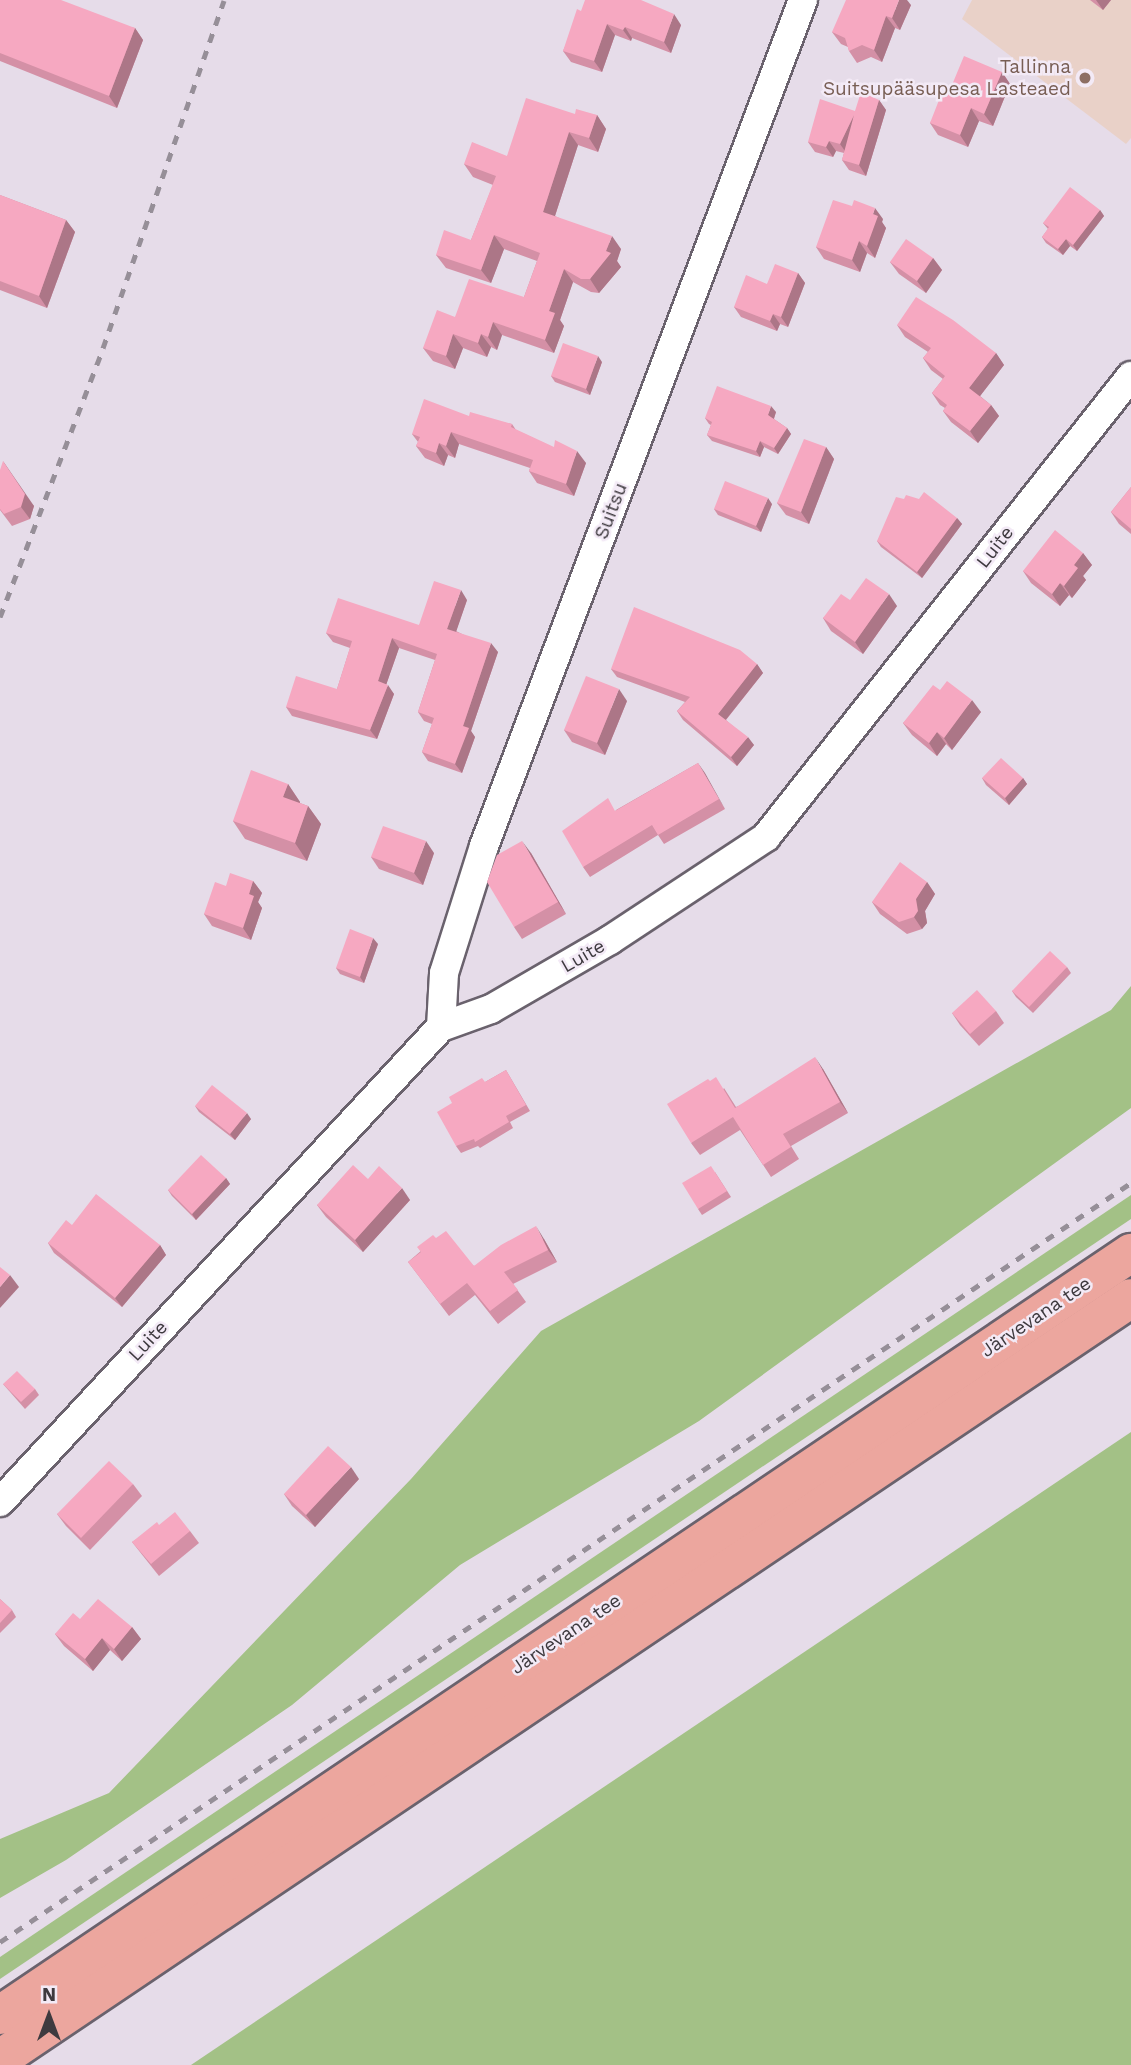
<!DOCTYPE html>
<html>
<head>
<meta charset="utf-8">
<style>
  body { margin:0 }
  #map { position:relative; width:1131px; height:2065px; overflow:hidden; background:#e6dce9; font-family:"Work Sans",sans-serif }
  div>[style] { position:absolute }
  .education>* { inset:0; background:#e9d1c8 }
  .green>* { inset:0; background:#a3c186 }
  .roads { filter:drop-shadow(2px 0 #6a626d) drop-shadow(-2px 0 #6a626d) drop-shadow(0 2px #6a626d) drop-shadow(0 -2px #6a626d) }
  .minor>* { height:28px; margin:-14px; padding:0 14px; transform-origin:14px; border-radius:14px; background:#fff }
  .trunk>* { height:38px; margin:-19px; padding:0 19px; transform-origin:19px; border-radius:19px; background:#eca69e }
  .rail>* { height:5px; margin-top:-2.5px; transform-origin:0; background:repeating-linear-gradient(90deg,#968f98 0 9px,transparent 0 18px) }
  .wall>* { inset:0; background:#d490a6 }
  .shaded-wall>* { inset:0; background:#ac7687 }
  .building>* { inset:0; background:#f6a8c1 }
  .dots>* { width:19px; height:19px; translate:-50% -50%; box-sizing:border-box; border:4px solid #f3eaf6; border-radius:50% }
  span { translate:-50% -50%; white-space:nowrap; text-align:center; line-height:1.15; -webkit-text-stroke:5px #f3eaf6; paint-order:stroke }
  .education-label { font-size:19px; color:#785e54 }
  .right { translate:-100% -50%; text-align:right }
  .street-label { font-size:19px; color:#3e3a3f }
  .north { position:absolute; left:14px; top:1981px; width:70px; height:70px; -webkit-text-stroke:5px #f3eaf6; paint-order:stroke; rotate:0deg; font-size:19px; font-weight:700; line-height:28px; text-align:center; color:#3e3a3f }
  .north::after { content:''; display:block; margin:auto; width:24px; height:32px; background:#3e3a3f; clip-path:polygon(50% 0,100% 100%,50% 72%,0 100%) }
</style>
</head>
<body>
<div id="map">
  <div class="education">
    <i style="clip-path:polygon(972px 0,1131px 0,1131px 138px,1126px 144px,962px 19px)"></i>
  </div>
  <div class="green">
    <i style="clip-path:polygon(1131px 986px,1131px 1108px,699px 1421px,460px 1565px,292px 1705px,66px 1860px,0 1898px,0 1839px,109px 1793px,411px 1479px,541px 1331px,1111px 1010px)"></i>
    <i style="clip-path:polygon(1131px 1195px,1131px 1219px,0 1979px,0 1957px)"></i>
    <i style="clip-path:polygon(1131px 1432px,1131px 2065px,191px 2065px)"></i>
  </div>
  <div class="roads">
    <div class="minor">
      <i style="left:441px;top:1027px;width:54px;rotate:-86.8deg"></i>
      <i style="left:444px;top:973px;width:133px;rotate:-72.5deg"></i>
      <i style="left:484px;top:846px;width:904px;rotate:-69.34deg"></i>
      <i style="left:0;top:1502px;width:648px;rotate:-47.13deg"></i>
      <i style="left:441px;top:1027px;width:53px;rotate:-19.8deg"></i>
      <i style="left:491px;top:1009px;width:138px;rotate:-30.1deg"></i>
      <i style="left:610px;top:940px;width:187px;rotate:-33.4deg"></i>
      <i style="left:766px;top:837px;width:588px;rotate:-51.63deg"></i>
    </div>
    <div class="trunk">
      <i style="left:0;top:2015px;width:1364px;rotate:-33.97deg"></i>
      <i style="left:0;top:2059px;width:1363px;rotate:-33.93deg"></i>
    </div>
  </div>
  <div class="rail">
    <i style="left:0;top:617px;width:288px;rotate:-69deg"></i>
    <i style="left:103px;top:348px;width:368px;rotate:-70.8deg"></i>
    <i style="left:0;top:1942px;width:1362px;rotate:-33.87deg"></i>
  </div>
  <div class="wall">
    <i style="clip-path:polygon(0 0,135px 28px,143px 40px,117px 108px,0 61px)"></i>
    <i style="clip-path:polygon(1090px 0,1111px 0,1103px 10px)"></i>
    <i style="clip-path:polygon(911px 5px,900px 30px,895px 28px,882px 62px,871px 57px,857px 63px,849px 51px,848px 47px,841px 44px,832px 32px)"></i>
    <i style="clip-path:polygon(581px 11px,681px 25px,671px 53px,632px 38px,631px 41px,615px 35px,602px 72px,571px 62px,563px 51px)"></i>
    <i style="clip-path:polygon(1002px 72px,1010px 84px,993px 126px,979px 121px,968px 147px,938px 135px,930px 123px,947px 97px)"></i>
    <i style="clip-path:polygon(879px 100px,886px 110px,866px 176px,849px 170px,842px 160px,844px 153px,836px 151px,833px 157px,815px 152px,808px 142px,855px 111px)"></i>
    <i style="clip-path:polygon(575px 114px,597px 115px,606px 129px,598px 152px,578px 145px,555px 216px,621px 249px,617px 261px,621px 267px,599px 293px,591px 292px,573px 282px,560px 320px,564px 326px,554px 353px,502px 335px,497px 350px,491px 347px,487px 357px,463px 348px,455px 369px,433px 361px,423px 348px,455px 317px,524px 297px,537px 261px,504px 249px,491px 283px,446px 268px,436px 255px,471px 240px,493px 185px,473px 177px,464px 164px,507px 156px)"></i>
    <i style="clip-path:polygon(0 195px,66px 220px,75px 232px,47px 308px,0 290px)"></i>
    <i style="clip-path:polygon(1100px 210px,1104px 216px,1077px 251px,1070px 246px,1063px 255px,1046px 243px,1042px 237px,1048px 229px,1043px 223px)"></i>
    <i style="clip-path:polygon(883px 219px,882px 222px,886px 228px,875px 258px,867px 253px,860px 272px,824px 259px,816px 247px)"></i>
    <i style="clip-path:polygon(933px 258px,942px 270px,926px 293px,899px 274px,890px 262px)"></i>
    <i style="clip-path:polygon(798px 273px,805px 283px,788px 327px,780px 324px,777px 331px,741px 317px,734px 307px,767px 284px)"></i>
    <i style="clip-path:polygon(897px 325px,996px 353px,1004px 365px,980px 396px,991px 405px,999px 416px,978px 443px,951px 422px,943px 411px,945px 408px,940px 405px,932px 393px,943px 379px,931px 370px,923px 358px,928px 352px,905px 337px)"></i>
    <i style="clip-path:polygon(602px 362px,590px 395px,555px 382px,551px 376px)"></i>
    <i style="clip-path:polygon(776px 412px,774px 419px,787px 428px,791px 434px,778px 454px,764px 447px,760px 457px,712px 441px,707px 435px,711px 425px,709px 424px,705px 418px)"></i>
    <i style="clip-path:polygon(469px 416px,512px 424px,516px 430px,586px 463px,574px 496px,537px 483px,529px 471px,530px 468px,459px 444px,455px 458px,448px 455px,444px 466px,425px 458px,416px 446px,418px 442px,412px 434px)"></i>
    <i style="clip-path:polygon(826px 447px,834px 459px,809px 524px,786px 515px,777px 503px)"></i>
    <i style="clip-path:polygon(0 470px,34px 506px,30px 519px,12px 526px,0 510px)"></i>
    <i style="clip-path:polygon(1131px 487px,1131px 534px,1119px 524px,1111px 512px)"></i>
    <i style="clip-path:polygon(772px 504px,761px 532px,718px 515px,714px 509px)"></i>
    <i style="clip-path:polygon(957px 518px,962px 524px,922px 578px,881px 547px,877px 541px)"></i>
    <i style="clip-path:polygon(1083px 553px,1092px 565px,1083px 576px,1086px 580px,1072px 598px,1069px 595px,1060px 606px,1031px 583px,1023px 571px)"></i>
    <i style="clip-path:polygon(467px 600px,456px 631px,498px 652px,471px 731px,475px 737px,462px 773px,428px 761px,422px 752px,432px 724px,424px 721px,418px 712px,435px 660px,399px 648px,386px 685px,394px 694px,377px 739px,292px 716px,286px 707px,337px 689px,350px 648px,333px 642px,326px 633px,419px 625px)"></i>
    <i style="clip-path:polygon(850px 600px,897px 606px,863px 654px,831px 631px,823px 618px)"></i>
    <i style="clip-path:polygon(757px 664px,763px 673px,726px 720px,754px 745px,737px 766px,683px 720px,677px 711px,685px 702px,617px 677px,611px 669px)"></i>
    <i style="clip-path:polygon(940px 690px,981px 712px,952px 750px,946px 744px,937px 756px,912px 735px,903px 723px)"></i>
    <i style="clip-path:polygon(627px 701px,605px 755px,572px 742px,564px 730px)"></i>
    <i style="clip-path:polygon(698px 763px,725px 809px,664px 844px,658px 835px,590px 877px,583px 867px,616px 810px)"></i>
    <i style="clip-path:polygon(982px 778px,1023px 778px,1027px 784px,1009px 805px,986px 785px)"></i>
    <i style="clip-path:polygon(288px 784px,300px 802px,300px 803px,308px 806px,321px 824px,307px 861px,245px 839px,233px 821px)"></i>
    <i style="clip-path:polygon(434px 853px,423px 885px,379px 869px,371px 857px)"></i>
    <i style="clip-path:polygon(531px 853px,566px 914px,522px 939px,514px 927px)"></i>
    <i style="clip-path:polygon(253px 881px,262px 893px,258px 902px,262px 908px,251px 940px,212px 926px,204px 914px,226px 886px)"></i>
    <i style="clip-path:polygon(927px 882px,935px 894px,925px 911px,927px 923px,922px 929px,907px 934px,880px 914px,872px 902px)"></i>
    <i style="clip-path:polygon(378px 944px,364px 983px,340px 974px,336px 968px)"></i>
    <i style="clip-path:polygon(1067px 967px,1071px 973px,1033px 1013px,1016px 997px,1012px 991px)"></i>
    <i style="clip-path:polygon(996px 1011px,1004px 1023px,979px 1046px,960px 1025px,952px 1013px)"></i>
    <i style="clip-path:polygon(823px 1069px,848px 1113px,791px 1146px,799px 1159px,771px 1177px,740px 1130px,700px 1155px,691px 1143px,724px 1088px,736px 1107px)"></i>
    <i style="clip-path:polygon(506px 1070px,530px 1111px,510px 1122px,513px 1128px,480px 1148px,478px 1146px,461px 1153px,456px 1146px,485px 1082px)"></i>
    <i style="clip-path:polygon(195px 1106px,251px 1119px,235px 1140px,199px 1112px)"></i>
    <i style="clip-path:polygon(715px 1172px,731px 1197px,702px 1215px,698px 1209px)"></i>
    <i style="clip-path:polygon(226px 1178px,230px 1184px,196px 1220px,172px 1196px,168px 1190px)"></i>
    <i style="clip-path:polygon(368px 1179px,410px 1200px,363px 1252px,326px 1217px,317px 1205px)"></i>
    <i style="clip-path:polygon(72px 1225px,160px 1245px,166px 1255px,122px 1307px,54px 1253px,48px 1243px)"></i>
    <i style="clip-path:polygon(436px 1238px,474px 1266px,544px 1239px,557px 1262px,513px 1284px,526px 1302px,498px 1324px,475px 1295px,449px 1316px,408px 1262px)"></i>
    <i style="clip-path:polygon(3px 1384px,35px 1389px,39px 1395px,25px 1409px)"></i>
    <i style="clip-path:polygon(359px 1479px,315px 1527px,292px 1506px,284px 1494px)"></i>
    <i style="clip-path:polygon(133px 1484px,142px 1496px,90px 1550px,66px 1526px,57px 1514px)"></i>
    <i style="clip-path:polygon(159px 1525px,190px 1531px,199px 1543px,159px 1576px,132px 1542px)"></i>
    <i style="clip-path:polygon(0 1599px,12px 1610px,16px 1617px,0 1633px)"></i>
    <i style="clip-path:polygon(80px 1619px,132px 1627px,141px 1639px,122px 1661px,110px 1650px,93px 1671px,64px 1646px,55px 1634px)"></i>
  </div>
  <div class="shaded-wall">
    <i style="clip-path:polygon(899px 0,907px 0,911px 5px,900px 30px,892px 18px)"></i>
    <i style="clip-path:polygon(1096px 0,1111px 0,1103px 10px)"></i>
    <i style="clip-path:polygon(674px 14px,681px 25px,671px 53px,664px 42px)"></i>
    <i style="clip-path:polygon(886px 16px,895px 28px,882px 62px,874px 50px)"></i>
    <i style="clip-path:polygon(607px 24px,615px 35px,602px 72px,594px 61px)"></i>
    <i style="clip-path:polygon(625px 27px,632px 38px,631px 41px,623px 30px)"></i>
    <i style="clip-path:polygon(135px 28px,143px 40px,117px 108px,109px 96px)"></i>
    <i style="clip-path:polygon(1002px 72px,1010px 84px,993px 126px,984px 114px)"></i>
    <i style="clip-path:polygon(879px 100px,886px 110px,866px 176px,859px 165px)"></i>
    <i style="clip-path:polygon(971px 108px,979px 121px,968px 147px,960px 135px)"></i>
    <i style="clip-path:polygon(597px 115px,606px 129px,598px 152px,589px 138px)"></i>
    <i style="clip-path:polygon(854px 115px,847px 154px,840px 144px)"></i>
    <i style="clip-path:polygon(569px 132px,578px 145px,552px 225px,543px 212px)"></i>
    <i style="clip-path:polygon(829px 141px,836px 151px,833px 157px,826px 147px)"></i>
    <i style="clip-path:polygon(875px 208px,883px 219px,882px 222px,886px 228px,875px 258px,867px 246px,873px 214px)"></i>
    <i style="clip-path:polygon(1100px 210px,1104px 216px,1077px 251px,1073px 245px)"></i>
    <i style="clip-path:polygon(66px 220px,75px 232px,47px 308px,39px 296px)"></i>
    <i style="clip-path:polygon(494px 235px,504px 249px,491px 283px,481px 270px)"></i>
    <i style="clip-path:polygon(612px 236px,621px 249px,617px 261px,621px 267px,599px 293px,590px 279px,606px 251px)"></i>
    <i style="clip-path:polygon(1066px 239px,1070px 246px,1063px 255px,1058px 249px)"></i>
    <i style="clip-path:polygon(859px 241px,867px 253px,860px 272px,852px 260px)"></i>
    <i style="clip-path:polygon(933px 258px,942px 270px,926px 293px,917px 281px)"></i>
    <i style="clip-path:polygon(564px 269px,573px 282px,560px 320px,564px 326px,554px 353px,545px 340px,549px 311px)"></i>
    <i style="clip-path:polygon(798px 273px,805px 283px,788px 327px,781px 317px)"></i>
    <i style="clip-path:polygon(773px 314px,780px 324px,777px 331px,770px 321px)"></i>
    <i style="clip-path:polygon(493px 322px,502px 335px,497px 350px,488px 337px)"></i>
    <i style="clip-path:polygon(453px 334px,463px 348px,455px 369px,446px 356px)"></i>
    <i style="clip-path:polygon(481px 334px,491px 347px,487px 357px,478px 343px)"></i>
    <i style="clip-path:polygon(996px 353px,1004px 365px,977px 400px,969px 388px)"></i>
    <i style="clip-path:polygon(598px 356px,602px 362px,590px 395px,586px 389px)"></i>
    <i style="clip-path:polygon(991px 405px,999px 416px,978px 443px,970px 431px)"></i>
    <i style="clip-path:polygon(771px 406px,776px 412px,773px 421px,768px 415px)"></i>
    <i style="clip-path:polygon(787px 428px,791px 434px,778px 454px,774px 448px)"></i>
    <i style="clip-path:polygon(451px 432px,459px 444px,455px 458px,446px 446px)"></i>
    <i style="clip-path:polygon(760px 441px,764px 447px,760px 457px,756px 451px)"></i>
    <i style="clip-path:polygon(439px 443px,448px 455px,444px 466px,436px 453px)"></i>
    <i style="clip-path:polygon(826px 447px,834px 459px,809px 524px,801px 512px)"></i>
    <i style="clip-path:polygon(577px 451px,586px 463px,574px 496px,566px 484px)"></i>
    <i style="clip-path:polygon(3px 461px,34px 506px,30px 519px,21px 507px)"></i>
    <i style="clip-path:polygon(768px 498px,772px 504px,761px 532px,756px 526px)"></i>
    <i style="clip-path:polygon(957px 518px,962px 524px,922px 578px,917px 572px)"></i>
    <i style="clip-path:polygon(1083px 553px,1092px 565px,1083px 576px,1086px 580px,1072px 598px,1064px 586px,1074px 565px)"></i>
    <i style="clip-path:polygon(1060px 583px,1069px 595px,1060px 606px,1052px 594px)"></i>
    <i style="clip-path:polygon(461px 590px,467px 600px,454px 638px,447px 629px)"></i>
    <i style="clip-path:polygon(889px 594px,897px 606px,863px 654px,855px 642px)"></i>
    <i style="clip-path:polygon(392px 638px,399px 648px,384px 691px,378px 681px)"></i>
    <i style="clip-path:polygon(491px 643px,498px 652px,471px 731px,475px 737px,462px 773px,455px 764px,463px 726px)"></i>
    <i style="clip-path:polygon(757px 664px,763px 673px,724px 722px,718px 714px)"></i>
    <i style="clip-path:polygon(388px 685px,394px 694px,377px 739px,370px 730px)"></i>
    <i style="clip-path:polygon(619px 689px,627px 701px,605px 755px,597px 743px)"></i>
    <i style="clip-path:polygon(972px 700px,981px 712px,952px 750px,944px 738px)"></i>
    <i style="clip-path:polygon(937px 732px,946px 744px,937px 756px,929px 743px)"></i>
    <i style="clip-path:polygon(748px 737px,754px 745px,737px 766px,731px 757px)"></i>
    <i style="clip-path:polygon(698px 763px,705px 773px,725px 809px,719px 799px)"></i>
    <i style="clip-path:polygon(1023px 778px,1027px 784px,1009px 805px,1005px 798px)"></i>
    <i style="clip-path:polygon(288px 784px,300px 802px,295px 815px,283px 797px)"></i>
    <i style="clip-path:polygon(308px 806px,321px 824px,307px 861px,295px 843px)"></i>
    <i style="clip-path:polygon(426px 841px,434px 853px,423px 885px,414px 873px)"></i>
    <i style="clip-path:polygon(522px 841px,531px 853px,566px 914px,558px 902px)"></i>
    <i style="clip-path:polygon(253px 881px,262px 893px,258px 902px,262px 908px,251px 940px,243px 928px,249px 894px)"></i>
    <i style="clip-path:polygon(927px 882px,935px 894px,925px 911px,927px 923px,922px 929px,914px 917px,916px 899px)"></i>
    <i style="clip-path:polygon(373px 938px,378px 944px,364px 983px,360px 977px)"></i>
    <i style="clip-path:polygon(815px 1057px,823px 1069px,848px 1113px,840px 1102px)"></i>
    <i style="clip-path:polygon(247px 1113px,251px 1119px,235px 1140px,230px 1134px)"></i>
    <i style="clip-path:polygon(226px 1178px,230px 1184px,196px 1220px,192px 1214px)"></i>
    <i style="clip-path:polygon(402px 1188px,410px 1200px,363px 1252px,355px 1240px)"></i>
    <i style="clip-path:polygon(536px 1226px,544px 1239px,557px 1262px,548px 1250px)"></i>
    <i style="clip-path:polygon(160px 1245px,166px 1255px,122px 1307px,115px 1298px)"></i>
    <i style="clip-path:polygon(10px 1275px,19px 1287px,0 1308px,0 1287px)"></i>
    <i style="clip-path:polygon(351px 1467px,359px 1479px,315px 1527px,306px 1515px)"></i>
    <i style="clip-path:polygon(132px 1627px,141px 1639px,122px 1661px,114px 1649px)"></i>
    <i style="clip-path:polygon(102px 1638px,110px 1650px,93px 1671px,85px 1659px)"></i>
  </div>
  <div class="building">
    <i style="clip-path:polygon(0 0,61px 0,135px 28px,109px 96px,0 53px)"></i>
    <i style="clip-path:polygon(585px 0,641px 0,674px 14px,664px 42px,625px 27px,623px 30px,607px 24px,594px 61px,563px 51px,577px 9px,581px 11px)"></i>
    <i style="clip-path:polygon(846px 0,899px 0,892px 18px,886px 16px,874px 50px,862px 45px,849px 51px,845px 38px,832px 32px)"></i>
    <i style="clip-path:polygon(964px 56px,1002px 72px,984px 114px,971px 108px,960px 135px,930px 123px,941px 95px,947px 97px)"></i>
    <i style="clip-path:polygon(861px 92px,879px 100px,859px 165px,842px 160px,854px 115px,840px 144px,829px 141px,826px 147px,808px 142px,820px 99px,855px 111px)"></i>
    <i style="clip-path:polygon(526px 98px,575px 114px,576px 109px,597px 115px,589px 138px,569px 132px,543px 212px,612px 236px,606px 251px,611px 253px,590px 279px,581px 279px,564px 269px,549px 311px,555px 313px,545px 340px,493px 322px,488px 337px,481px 334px,478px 343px,453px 334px,446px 356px,423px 348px,437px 310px,455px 317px,469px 279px,524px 297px,540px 253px,494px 235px,481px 270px,436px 255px,444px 230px,471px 240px,496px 176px,464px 164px,472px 142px,507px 156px)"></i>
    <i style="clip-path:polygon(1070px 187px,1100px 210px,1073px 245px,1066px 239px,1058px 249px,1042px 237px,1049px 227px,1043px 223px)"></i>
    <i style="clip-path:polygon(0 195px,66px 220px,39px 296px,0 281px)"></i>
    <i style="clip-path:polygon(833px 200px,852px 206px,854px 200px,875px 208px,873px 214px,878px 216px,867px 246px,859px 241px,852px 260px,816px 247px)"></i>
    <i style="clip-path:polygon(906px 239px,933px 258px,917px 281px,890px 262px)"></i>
    <i style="clip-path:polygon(775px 264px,798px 273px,781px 317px,773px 314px,770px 321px,734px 307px,746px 275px,767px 284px)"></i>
    <i style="clip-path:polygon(916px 297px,953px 320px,996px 353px,969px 388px,991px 405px,970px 431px,943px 411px,947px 405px,932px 393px,945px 376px,923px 358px,931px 348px,897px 325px)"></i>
    <i style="clip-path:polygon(563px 343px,598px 356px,586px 389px,551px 376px)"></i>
    <i style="clip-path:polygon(717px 386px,771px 406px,768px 415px,787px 428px,774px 448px,760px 441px,756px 451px,707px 435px,712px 422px,705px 418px)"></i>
    <i style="clip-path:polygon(424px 399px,469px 416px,470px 412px,512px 424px,511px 427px,554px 447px,555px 440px,577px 451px,566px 484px,529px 471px,533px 460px,451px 432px,446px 446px,439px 443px,436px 453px,416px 446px,420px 437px,412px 434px)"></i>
    <i style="clip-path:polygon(804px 439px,826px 447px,801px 512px,777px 503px)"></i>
    <i style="clip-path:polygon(3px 461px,25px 494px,21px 507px,4px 514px,0 509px,0 470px)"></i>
    <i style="clip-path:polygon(725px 481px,768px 498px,756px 526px,714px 509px)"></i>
    <i style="clip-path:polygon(1131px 487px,1131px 529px,1111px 512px)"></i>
    <i style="clip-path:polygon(924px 492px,957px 518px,917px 572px,877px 541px,896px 497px,904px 499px,906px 495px,919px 499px)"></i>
    <i style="clip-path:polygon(1055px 530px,1083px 553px,1074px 565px,1078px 568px,1064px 586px,1060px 583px,1052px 594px,1023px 571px)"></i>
    <i style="clip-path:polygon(866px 578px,889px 594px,855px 642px,823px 618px,841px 594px,850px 600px)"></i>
    <i style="clip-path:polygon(434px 581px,461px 590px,447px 629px,491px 643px,463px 726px,469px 728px,455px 764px,422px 752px,434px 718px,418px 712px,437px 654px,392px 638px,378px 681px,388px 685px,370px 730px,286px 707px,296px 676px,337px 689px,352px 641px,326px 633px,338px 598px,419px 625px)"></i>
    <i style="clip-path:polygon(634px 607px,740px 650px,757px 664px,718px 714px,748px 737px,731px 757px,677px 711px,690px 697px,611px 669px)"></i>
    <i style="clip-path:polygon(586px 676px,619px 689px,597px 743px,564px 730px)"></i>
    <i style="clip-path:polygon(947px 681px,972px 700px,944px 738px,937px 732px,929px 743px,903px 723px,933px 685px,940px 690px)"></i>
    <i style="clip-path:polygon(1001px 758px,1023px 778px,1005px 798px,982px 778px)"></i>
    <i style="clip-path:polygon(698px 763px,719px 799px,658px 835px,652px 825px,583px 867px,562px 831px,608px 798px,615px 811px)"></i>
    <i style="clip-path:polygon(251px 770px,288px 784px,283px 797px,308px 806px,295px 843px,233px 821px)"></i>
    <i style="clip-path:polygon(383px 826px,426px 841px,414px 873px,371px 857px)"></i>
    <i style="clip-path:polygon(522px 841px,558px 902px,514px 927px,487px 882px,497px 855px)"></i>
    <i style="clip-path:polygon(900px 862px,927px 882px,916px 899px,918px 911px,914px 917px,899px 922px,872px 902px)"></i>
    <i style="clip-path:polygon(230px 873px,253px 881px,249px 894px,254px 896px,243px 928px,204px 914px,215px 882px,226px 886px)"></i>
    <i style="clip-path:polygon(350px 929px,373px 938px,360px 977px,336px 968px)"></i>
    <i style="clip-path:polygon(1050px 951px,1067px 967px,1029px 1007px,1012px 991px)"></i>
    <i style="clip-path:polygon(977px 990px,996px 1011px,970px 1034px,952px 1013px)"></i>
    <i style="clip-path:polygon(815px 1057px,840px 1102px,783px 1134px,791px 1147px,763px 1165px,733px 1117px,691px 1143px,667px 1104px,708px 1079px,710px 1081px,716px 1077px,735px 1108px)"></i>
    <i style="clip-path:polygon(506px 1070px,526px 1105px,506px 1116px,509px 1122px,475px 1142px,474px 1139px,456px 1146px,437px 1112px,452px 1103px,449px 1097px,482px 1078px,485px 1082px)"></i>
    <i style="clip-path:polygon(212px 1085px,247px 1113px,230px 1134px,195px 1106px)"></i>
    <i style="clip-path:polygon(201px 1155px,226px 1178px,192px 1214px,168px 1190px)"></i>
    <i style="clip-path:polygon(353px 1165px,368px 1179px,379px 1166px,402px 1188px,355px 1240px,317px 1205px)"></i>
    <i style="clip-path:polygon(711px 1166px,727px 1191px,698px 1209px,682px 1183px)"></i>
    <i style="clip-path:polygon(96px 1194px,160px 1245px,115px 1298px,48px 1243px,66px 1220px,72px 1225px)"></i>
    <i style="clip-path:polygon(536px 1226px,548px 1250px,504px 1272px,518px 1290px,490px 1311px,467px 1283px,440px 1304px,408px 1262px,421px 1252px,417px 1247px,433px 1235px,436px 1238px,446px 1231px,474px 1266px,501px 1245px)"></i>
    <i style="clip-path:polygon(0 1267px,10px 1275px,0 1287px)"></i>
    <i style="clip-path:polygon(17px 1371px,35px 1389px,21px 1402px,3px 1384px)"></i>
    <i style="clip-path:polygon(328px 1446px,351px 1467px,306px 1515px,284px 1494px)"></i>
    <i style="clip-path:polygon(109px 1461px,133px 1484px,81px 1538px,57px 1514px)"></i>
    <i style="clip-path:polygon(175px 1512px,190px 1531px,151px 1564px,132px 1542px,157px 1522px,159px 1525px)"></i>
    <i style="clip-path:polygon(0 1599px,12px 1610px,0 1623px)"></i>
    <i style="clip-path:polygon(98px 1599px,132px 1627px,114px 1649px,102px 1638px,85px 1659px,55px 1634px,73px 1613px,80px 1619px)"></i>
  </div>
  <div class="dots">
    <i style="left:1085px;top:78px;background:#8d6e63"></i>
  </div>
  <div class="education-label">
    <span class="right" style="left:1071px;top:78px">Tallinna<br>Suitsupääsupesa Lasteaed</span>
  </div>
  <div class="street-label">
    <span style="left:611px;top:511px;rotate:-69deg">Suitsu</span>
    <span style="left:995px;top:547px;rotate:-52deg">Luite</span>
    <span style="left:583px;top:956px;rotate:-30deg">Luite</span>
    <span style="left:1036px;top:1317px;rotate:-34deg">Järvevana tee</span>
    <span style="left:148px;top:1341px;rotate:-47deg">Luite</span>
    <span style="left:566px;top:1634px;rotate:-34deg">Järvevana tee</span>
  </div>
  <div class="north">N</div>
</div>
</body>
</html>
